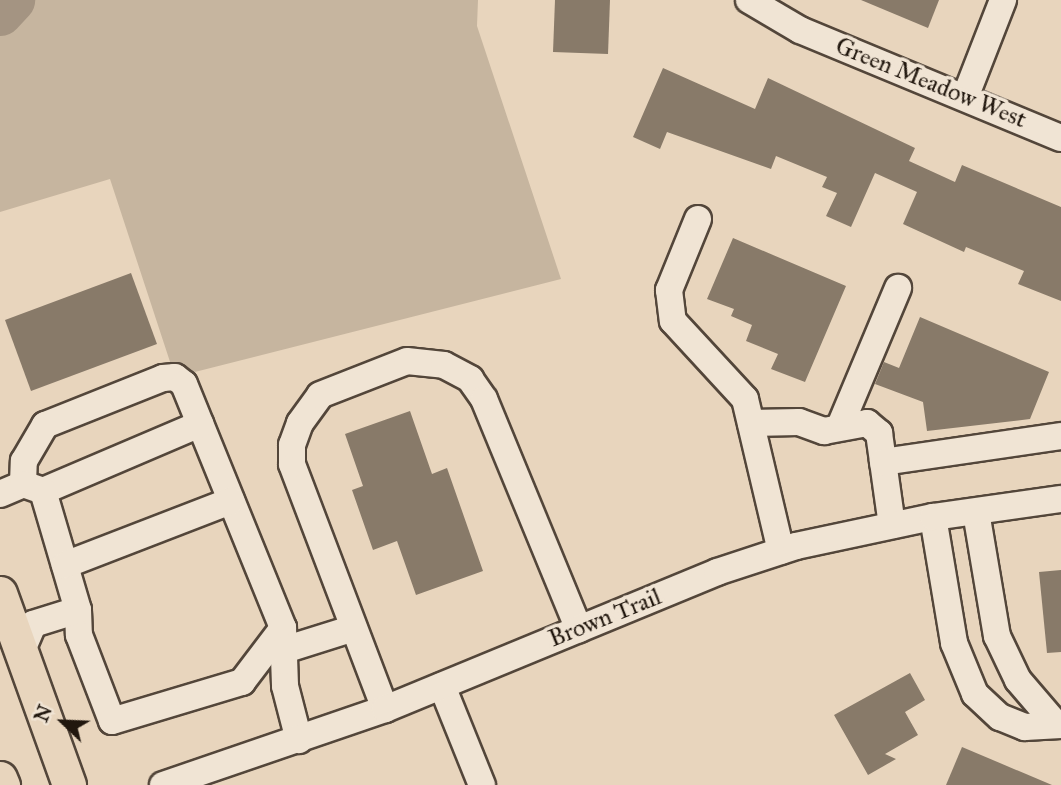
<!DOCTYPE html>
<html>
<head>
<meta charset="utf-8">
<style>
  body { margin:0 }
  #map { position:relative; width:1061px; height:785px; overflow:hidden; background:#e8d5bd; font-family:"IM FELL Great Primer",serif }
  div>[style] { position:absolute }
  .green>* { inset:0; background:#c6b59f }
  .river>* { height:46px; margin:-23px; padding:0 23px; transform-origin:23px; border-radius:23px; background:#a49482 }
  .building>* { inset:0; background:#887a69 }
  .roads { filter:drop-shadow(2px 0 #53463a) drop-shadow(-2px 0 #53463a) drop-shadow(0 2px #53463a) drop-shadow(0 -2px #53463a) }
  .minor>* { height:26px; margin:-13px; padding:0 13px; transform-origin:13px; border-radius:13px; background:#f0e4d4 }
  .major>* { height:33px; margin:-16.5px; padding:0 16.5px; transform-origin:16.5px; border-radius:16.5px; background:#e8d5bd }
  span { translate:-50% -50%; white-space:nowrap; text-align:center; line-height:1.15; -webkit-text-stroke:7px #f0e4d4; paint-order:stroke }
  .street-label { font-size:24px; color:#21170e }
  .north { position:absolute; left:28px; top:687px; width:70px; height:70px; -webkit-text-stroke:5px #f0e4d4; paint-order:stroke; rotate:293deg; font-size:19px; font-weight:700; line-height:28px; text-align:center; color:#21170e }
  .north::after { content:''; display:block; margin:auto; width:24px; height:32px; background:#21170e; clip-path:polygon(50% 0,100% 100%,50% 72%,0 100%) }
</style>
</head>
<body>
<div id="map">
  <div class="green">
    <i style="clip-path:polygon(0 0,478px 0,477px 26px,561px 279px,175px 377px,110px 179px,0 212px)"></i>
  </div>
  <div class="river">
    <i style="left:0;top:13px;width:18px;rotate:-47deg"></i>
  </div>
  <div class="building">
    <i style="clip-path:polygon(555px 0,610px 0,608px 54px,553px 52px)"></i>
    <i style="clip-path:polygon(861px 0,939px 0,928px 28px)"></i>
    <i style="clip-path:polygon(663px 68px,755px 109px,768px 78px,915px 148px,909px 161px,955px 182px,962px 165px,1061px 207px,1061px 301px,1018px 284px,1024px 271px,966px 247px,964px 252px,903px 224px,917px 192px,875px 173px,851px 227px,826px 216px,837px 193px,822px 187px,827px 177px,776px 156px,771px 169px,667px 132px,660px 149px,633px 137px)"></i>
    <i style="clip-path:polygon(733px 238px,846px 286px,805px 382px,771px 369px,778px 354px,746px 341px,752px 325px,731px 316px,734px 309px,707px 299px)"></i>
    <i style="clip-path:polygon(131px 273px,157px 344px,31px 391px,5px 320px)"></i>
    <i style="clip-path:polygon(920px 317px,1049px 372px,1030px 419px,927px 431px,923px 402px,875px 384px,884px 362px,899px 368px)"></i>
    <i style="clip-path:polygon(410px 411px,432px 474px,447px 468px,483px 571px,416px 595px,397px 541px,373px 550px,352px 490px,363px 486px,345px 434px)"></i>
    <i style="clip-path:polygon(1061px 570px,1061px 652px,1047px 653px,1039px 572px)"></i>
    <i style="clip-path:polygon(910px 673px,925px 700px,905px 712px,918px 735px,885px 754px,896px 759px,868px 775px,834px 715px)"></i>
    <i style="clip-path:polygon(962px 747px,1052px 785px,946px 785px)"></i>
  </div>
  <div class="roads">
    <div class="minor">
      <i style="left:749px;top:0;width:59px;rotate:30.5deg"></i>
      <i style="left:800px;top:30px;width:282px;rotate:22.5deg"></i>
      <i style="left:966px;top:95px;width:102px;rotate:-68.7deg"></i>
      <i style="left:698px;top:219px;width:77px;rotate:112.2deg"></i>
      <i style="left:669px;top:290px;width:31px;rotate:83deg"></i>
      <i style="left:673px;top:321px;width:106px;rotate:47.3deg"></i>
      <i style="left:745px;top:399px;width:156px;rotate:76.7deg"></i>
      <i style="left:751px;top:423px;width:48px;rotate:-1.2deg"></i>
      <i style="left:799px;top:422px;width:27px;rotate:20deg"></i>
      <i style="left:824px;top:431px;width:44px;rotate:-10.5deg"></i>
      <i style="left:867px;top:423px;width:16px;rotate:40deg"></i>
      <i style="left:879px;top:433px;width:93px;rotate:82deg"></i>
      <i style="left:840px;top:426px;width:150px;rotate:-67.2deg"></i>
      <i style="left:883px;top:462px;width:180px;rotate:-8.3deg"></i>
      <i style="left:23px;top:484px;width:23px;rotate:-88deg"></i>
      <i style="left:24px;top:461px;width:42px;rotate:-59.7deg"></i>
      <i style="left:45px;top:425px;width:127px;rotate:-21.7deg"></i>
      <i style="left:163px;top:378px;width:12px;rotate:-5deg"></i>
      <i style="left:175px;top:377px;width:11px;rotate:38deg"></i>
      <i style="left:184px;top:384px;width:263px;rotate:67.9deg"></i>
      <i style="left:283px;top:628px;width:58px;rotate:88deg"></i>
      <i style="left:285px;top:686px;width:56px;rotate:75.5deg"></i>
      <i style="left:43px;top:491px;width:171px;rotate:-23.1deg"></i>
      <i style="left:0;top:494px;width:25px;rotate:-23deg"></i>
      <i style="left:23px;top:484px;width:21px;rotate:19deg"></i>
      <i style="left:43px;top:491px;width:124px;rotate:73.6deg"></i>
      <i style="left:78px;top:610px;width:25px;rotate:88deg"></i>
      <i style="left:79px;top:635px;width:92px;rotate:69deg"></i>
      <i style="left:112px;top:721px;width:136px;rotate:-16.7deg"></i>
      <i style="left:242px;top:682px;width:68px;rotate:-52.8deg"></i>
      <i style="left:976px;top:512px;width:126px;rotate:80.4deg"></i>
      <i style="left:997px;top:636px;width:49px;rotate:64.5deg"></i>
      <i style="left:1018px;top:680px;width:55px;rotate:49.4deg"></i>
      <i style="left:933px;top:517px;width:128px;rotate:80.5deg"></i>
      <i style="left:954px;top:643px;width:55px;rotate:67.6deg"></i>
      <i style="left:975px;top:694px;width:34px;rotate:43deg"></i>
      <i style="left:1000px;top:717px;width:27px;rotate:22deg"></i>
      <i style="left:1025px;top:727px;width:36px;rotate:-3deg"></i>
      <i style="left:65px;top:565px;width:178px;rotate:-21.1deg"></i>
      <i style="left:23px;top:648px;width:26px;rotate:-67deg"></i>
      <i style="left:33px;top:624px;width:47px;rotate:-17.3deg"></i>
      <i style="left:284px;top:650px;width:73px;rotate:-17.4deg"></i>
      <i style="left:442px;top:686px;width:107px;rotate:68deg"></i>
      <i style="left:385px;top:709px;width:262px;rotate:-110.8deg"></i>
      <i style="left:292px;top:464px;width:19px;rotate:-90deg"></i>
      <i style="left:292px;top:445px;width:23px;rotate:-70deg"></i>
      <i style="left:300px;top:423px;width:34px;rotate:-54deg"></i>
      <i style="left:320px;top:395px;width:93px;rotate:-21.3deg"></i>
      <i style="left:407px;top:361px;width:37px;rotate:6deg"></i>
      <i style="left:444px;top:365px;width:30px;rotate:28deg"></i>
      <i style="left:470px;top:379px;width:24px;rotate:55deg"></i>
      <i style="left:484px;top:399px;width:249px;rotate:67.6deg"></i>
      <i style="left:163px;top:785px;width:235px;rotate:-18.9deg"></i>
      <i style="left:385px;top:709px;width:359px;rotate:-22.4deg"></i>
      <i style="left:717px;top:572px;width:83px;rotate:-18.2deg"></i>
      <i style="left:796px;top:546px;width:140px;rotate:-12deg"></i>
      <i style="left:933px;top:517px;width:129px;rotate:-8deg"></i>
    </div>
    <div class="major">
      <i style="left:0;top:593px;width:204px;rotate:70.2deg"></i>
      <i style="left:0;top:778px;width:8px;rotate:67deg"></i>
    </div>
  </div>
  <div class="street-label">
    <span style="left:931px;top:83px;rotate:22deg">Green Meadow West</span>
    <span style="left:605px;top:618px;rotate:-22deg">Brown Trail</span>
  </div>
  <div class="north">N</div>
</div>
</body>
</html>
